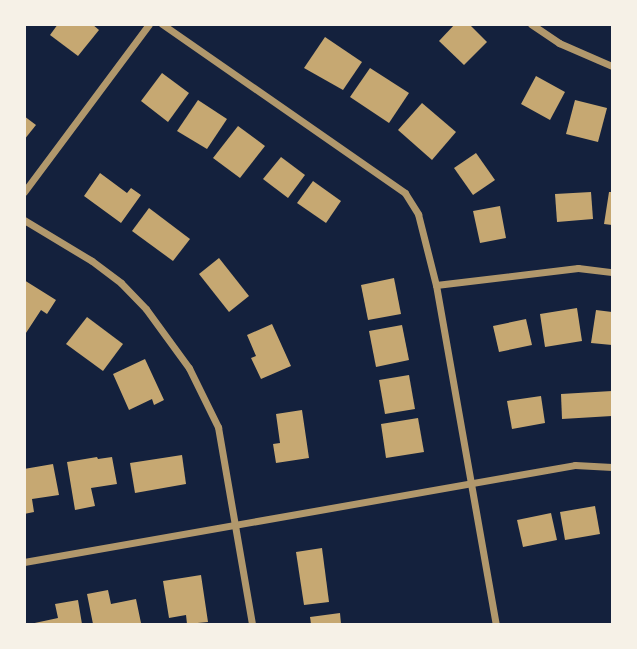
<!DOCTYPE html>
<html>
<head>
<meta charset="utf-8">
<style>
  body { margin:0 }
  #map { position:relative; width:637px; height:649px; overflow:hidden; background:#14213d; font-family:Figtree,sans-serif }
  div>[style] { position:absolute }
  .building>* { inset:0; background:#c6a872 }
  .minor>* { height:7px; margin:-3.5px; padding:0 3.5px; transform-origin:3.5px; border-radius:3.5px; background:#b1986c }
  span { translate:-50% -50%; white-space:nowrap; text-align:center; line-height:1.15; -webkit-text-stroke:5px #f6f1e7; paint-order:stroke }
  .frame { position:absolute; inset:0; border:26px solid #f6f1e7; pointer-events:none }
</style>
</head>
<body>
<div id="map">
  <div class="building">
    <i style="clip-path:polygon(58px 24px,92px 24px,99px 30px,78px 56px,50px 35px)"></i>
    <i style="clip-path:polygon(455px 24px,469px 24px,487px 42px,464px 65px,439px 41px)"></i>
    <i style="clip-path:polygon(325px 37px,362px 62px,343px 90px,304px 68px)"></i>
    <i style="clip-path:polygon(370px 68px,409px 93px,389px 123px,350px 97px)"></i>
    <i style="clip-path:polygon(162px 73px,189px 93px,168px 122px,141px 101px)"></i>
    <i style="clip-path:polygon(536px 76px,565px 92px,550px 120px,521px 104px)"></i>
    <i style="clip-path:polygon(198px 100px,227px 119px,207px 149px,177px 131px)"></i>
    <i style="clip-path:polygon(575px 100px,607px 108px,598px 142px,566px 134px)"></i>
    <i style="clip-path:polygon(422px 103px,456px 132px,432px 160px,398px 130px)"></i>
    <i style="clip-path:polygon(24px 116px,36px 125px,24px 140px)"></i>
    <i style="clip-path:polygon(238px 126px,265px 146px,240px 178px,213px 158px)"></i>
    <i style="clip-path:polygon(476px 153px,495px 180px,473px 195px,454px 168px)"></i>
    <i style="clip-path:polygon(281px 157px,305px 175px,288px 198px,263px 179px)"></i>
    <i style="clip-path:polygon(100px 173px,127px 193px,131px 188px,141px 195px,121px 223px,84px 196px)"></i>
    <i style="clip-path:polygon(313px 181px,341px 201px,326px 223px,297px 203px)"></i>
    <i style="clip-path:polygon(591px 192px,593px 219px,557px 222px,555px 194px)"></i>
    <i style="clip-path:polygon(609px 192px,612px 192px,612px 225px,604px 224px)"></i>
    <i style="clip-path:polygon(500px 206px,506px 238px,480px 243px,473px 211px)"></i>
    <i style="clip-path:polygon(149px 208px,190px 239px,173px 261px,132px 231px)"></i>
    <i style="clip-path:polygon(219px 258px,249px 296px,229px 312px,199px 274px)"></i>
    <i style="clip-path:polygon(394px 278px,401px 314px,368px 320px,361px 285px)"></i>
    <i style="clip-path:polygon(24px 280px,56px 300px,47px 314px,41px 310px,24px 336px)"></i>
    <i style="clip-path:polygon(577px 308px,582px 341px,545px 347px,540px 314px)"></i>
    <i style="clip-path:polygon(596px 310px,612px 312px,612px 345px,591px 343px)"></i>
    <i style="clip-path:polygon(87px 317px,123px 344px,103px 371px,66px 344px)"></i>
    <i style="clip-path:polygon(526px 319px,532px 345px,499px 352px,493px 326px)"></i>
    <i style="clip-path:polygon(272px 324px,291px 366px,261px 379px,251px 358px,256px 356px,247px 335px)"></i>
    <i style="clip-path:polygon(402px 325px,409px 360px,376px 367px,369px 331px)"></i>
    <i style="clip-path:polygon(145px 359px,164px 400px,154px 405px,152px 399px,129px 410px,113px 374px)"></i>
    <i style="clip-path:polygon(409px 375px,415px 409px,385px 414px,379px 380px)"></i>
    <i style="clip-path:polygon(612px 391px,612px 416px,562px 419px,561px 394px)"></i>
    <i style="clip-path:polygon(541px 396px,545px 423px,512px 429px,507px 401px)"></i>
    <i style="clip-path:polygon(302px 410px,309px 458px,276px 463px,273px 444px,280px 443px,276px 414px)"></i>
    <i style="clip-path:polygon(418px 418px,424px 452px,386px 458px,381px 424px)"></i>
    <i style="clip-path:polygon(182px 455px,186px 484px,135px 493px,130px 463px)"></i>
    <i style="clip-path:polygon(97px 457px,98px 459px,112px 457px,117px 484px,91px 488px,95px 506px,75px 510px,67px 462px)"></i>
    <i style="clip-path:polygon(53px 464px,59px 495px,32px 499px,34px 512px,24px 514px,24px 469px)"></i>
    <i style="clip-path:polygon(595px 506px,600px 534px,565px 540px,560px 512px)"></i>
    <i style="clip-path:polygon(551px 513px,557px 540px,523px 547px,517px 520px)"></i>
    <i style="clip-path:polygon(322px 548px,329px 602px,304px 605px,296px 552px)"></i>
    <i style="clip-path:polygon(201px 575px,208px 622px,187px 624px,186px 615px,169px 618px,163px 581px)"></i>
    <i style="clip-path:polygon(108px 590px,111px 604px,136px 599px,141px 623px,93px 624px,87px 594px)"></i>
    <i style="clip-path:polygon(78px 600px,82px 624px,30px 624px,58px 618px,55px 604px)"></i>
    <i style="clip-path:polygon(340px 613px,341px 624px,311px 624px,310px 617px)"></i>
  </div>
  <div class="minor">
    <i style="left:162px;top:24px;width:296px;rotate:34.8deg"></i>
    <i style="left:405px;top:193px;width:25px;rotate:58deg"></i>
    <i style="left:418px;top:214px;width:73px;rotate:75.8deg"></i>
    <i style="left:436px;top:285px;width:344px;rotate:80deg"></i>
    <i style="left:531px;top:24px;width:34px;rotate:34deg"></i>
    <i style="left:559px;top:43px;width:58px;rotate:23.5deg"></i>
    <i style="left:24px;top:192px;width:209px;rotate:-53.3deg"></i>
    <i style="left:24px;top:220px;width:79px;rotate:31.1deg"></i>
    <i style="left:92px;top:261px;width:36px;rotate:37deg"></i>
    <i style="left:121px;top:283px;width:36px;rotate:46deg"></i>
    <i style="left:146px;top:309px;width:73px;rotate:53.9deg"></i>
    <i style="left:189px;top:368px;width:66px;rotate:63.8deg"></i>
    <i style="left:218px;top:427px;width:200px;rotate:80.2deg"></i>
    <i style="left:436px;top:285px;width:143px;rotate:-6.8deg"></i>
    <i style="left:578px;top:268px;width:34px;rotate:7deg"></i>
    <i style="left:24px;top:562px;width:559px;rotate:-9.98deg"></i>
    <i style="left:575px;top:465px;width:37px;rotate:3deg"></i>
  </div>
  <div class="frame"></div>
</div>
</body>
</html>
